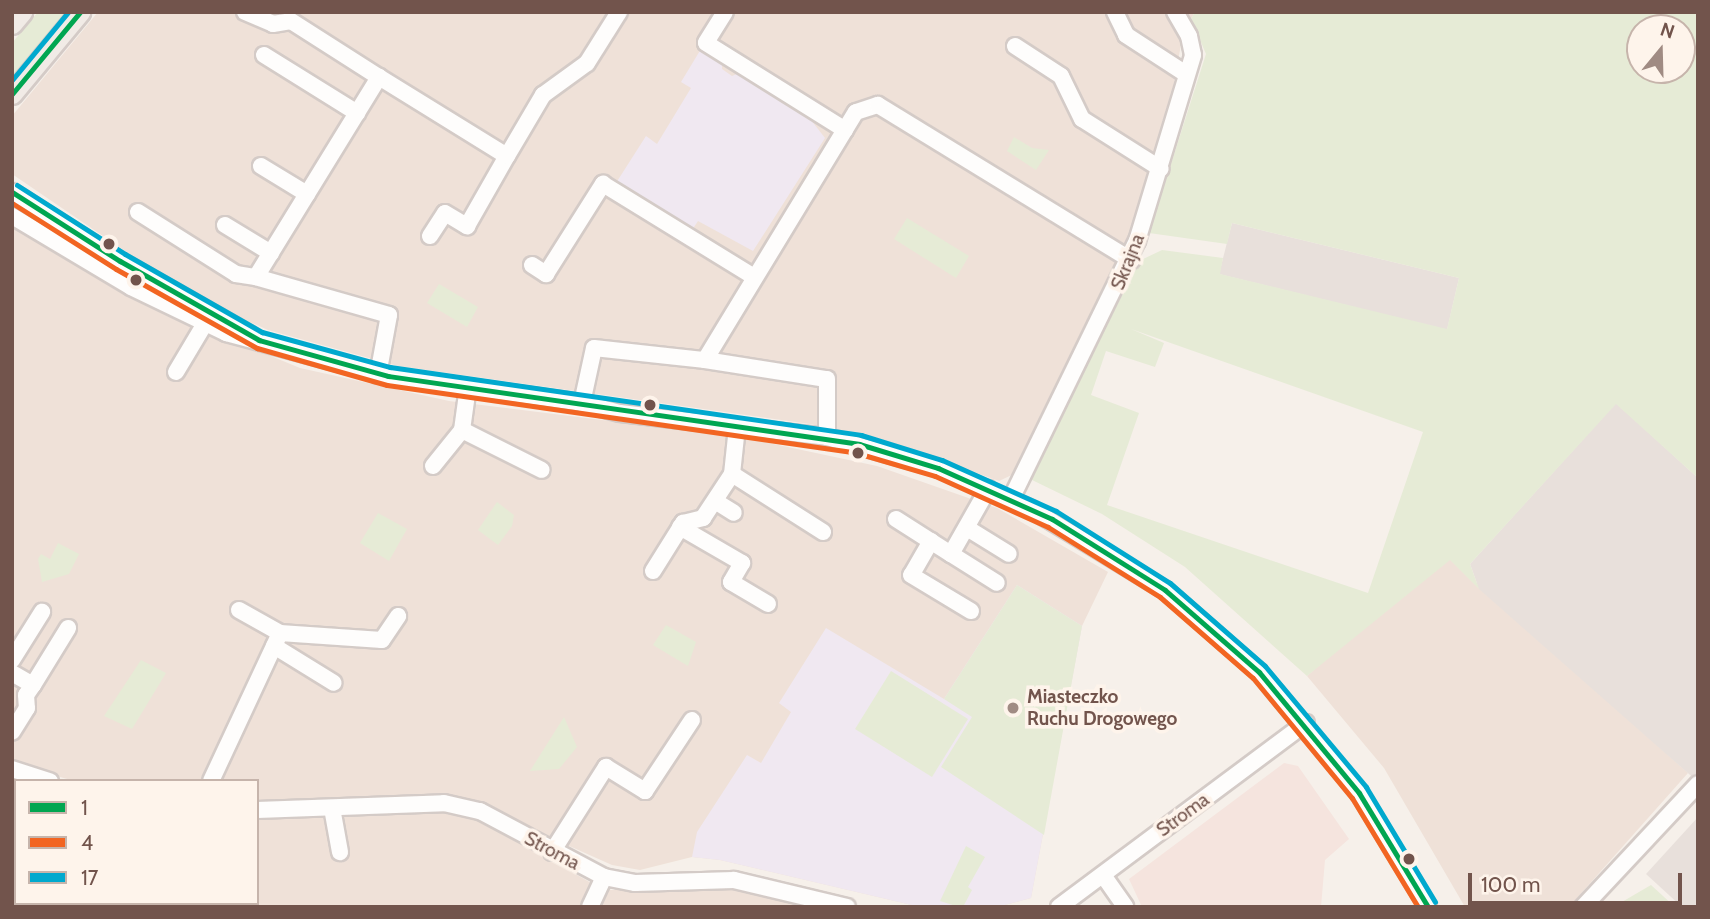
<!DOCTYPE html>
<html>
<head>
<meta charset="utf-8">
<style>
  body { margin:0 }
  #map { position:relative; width:1710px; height:919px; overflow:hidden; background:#f6f0ea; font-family:Cabin,sans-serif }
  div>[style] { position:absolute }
  .residential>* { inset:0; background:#efe1d8 }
  .commercial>* { inset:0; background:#f5e4de }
  .industrial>* { inset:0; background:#e8e0db }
  .education>* { inset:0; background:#f0e8f1 }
  .green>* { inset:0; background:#e6ebd6 }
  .roads { filter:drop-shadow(2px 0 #d4cbc7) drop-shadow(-2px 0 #d4cbc7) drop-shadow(0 2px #d4cbc7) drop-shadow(0 -2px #d4cbc7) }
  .minor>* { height:16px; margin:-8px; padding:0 8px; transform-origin:8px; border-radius:8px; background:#fefdfc }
  .major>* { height:19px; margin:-9.5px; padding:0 9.5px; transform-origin:9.5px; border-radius:9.5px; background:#f1ebe6 }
  .bus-1>* { height:5px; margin:-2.5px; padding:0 2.5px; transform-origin:2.5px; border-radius:2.5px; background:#00a651 }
  .bus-2>* { height:5px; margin:-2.5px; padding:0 2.5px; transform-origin:2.5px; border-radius:2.5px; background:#f26522 }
  .bus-3>* { height:5px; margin:-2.5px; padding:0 2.5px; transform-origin:2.5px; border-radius:2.5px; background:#00a9ce }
  .dots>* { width:19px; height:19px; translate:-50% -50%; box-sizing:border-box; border:4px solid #fef4eb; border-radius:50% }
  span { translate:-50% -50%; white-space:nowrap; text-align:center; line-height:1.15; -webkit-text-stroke:7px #fef4eb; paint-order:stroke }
  .street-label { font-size:19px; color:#72544c }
  .poi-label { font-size:19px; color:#72544c; font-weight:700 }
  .left { translate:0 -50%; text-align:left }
  .frame { position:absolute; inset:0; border:14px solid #72544c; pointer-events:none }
  .legend { position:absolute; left:14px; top:779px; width:245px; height:126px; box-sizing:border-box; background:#fef4eb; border:2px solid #c6b4ab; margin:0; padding:9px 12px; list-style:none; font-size:21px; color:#72544c }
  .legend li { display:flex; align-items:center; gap:14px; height:35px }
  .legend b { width:35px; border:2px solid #c6b4ab }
  .north { position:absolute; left:1626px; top:14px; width:70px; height:70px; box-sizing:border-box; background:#fef4eb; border:2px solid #c6b4ab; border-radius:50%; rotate:19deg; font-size:19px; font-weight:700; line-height:28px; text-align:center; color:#72544c }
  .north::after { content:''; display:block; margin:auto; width:24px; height:32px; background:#a08b83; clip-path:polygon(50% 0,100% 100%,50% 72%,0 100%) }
  .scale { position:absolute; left:1468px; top:873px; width:214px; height:32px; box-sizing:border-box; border:4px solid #72544c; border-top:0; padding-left:9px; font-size:21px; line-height:24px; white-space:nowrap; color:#72544c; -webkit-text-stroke:5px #fef4eb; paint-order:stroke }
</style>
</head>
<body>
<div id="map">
  <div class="residential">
    <i style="clip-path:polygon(98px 12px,1195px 12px,1191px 19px,1186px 17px,1174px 83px,1117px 275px,1016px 473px,999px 481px,881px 439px,810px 424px,398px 366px,268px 330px,191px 296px,12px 174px,12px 116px)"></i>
    <i style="clip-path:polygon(12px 224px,154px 308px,300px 368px,449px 401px,746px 438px,877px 466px,997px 508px,1108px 572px,1082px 626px,1031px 898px,997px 907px,916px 906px,720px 860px,692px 857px,640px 870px,612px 865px,493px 812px,257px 803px,257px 781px,74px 781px,12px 763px)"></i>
    <i style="clip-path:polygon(1450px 559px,1688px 773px,1569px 907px,1465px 907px,1384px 768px,1307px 676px,1384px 609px)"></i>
    <i style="clip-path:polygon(12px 776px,27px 781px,16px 781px,16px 903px,257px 903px,257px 815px,298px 818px,432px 811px,481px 821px,593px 884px,611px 890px,719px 886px,816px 907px,12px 907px)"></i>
  </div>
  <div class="commercial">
    <i style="clip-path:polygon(1284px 763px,1298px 766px,1349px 839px,1325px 860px,1321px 907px,1142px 907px,1129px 879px)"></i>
  </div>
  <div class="industrial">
    <i style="clip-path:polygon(1232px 223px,1459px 278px,1447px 330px,1219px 274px)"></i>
    <i style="clip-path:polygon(1616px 403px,1698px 478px,1698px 782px,1479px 589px,1470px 564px)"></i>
    <i style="clip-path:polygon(1698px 817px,1698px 907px,1682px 907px,1646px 874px)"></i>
  </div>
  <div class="education">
    <i style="clip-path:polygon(701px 49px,722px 62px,722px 69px,732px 76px,739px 73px,811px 120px,825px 138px,753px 251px,698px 221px,692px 230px,616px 183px,646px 136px,657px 144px,691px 88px,681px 82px)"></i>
    <i style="clip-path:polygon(1017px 585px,1082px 626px,1031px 898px,997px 907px,916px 906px,720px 860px,692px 857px,697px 832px,747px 755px,761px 763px,791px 712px,779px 703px,826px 628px,944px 699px)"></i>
  </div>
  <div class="green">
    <i style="clip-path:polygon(38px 12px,67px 12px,12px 77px,12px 43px)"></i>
    <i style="clip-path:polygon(evenodd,1195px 12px,1698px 12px,1698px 478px,1616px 404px,1470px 564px,1479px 589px,1450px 560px,1307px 676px,1185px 567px,1102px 514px,1030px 479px,1139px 261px,1162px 250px,1223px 258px,1220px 274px,1447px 329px,1459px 278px,1232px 223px,1227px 244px,1149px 233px,1206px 54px,1191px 19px,1195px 12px,1640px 28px,1682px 28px,1682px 70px,1640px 70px,1640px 28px,1195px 12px,1131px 329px,1423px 432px,1368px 593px,1107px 505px,1139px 413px,1091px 395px,1106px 351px,1155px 367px,1164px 343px,1131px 329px)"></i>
    <i style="clip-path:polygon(1014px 137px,1032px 148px,1049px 150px,1036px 170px,1007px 151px)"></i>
    <i style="clip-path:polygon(907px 218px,969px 256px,956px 278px,894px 239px)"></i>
    <i style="clip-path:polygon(439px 284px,478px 307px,467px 327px,427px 303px)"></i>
    <i style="clip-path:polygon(497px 502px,514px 515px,512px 526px,498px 545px,478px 530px)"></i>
    <i style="clip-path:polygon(378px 513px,407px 529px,389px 561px,360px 543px)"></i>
    <i style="clip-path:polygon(58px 543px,79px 554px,69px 574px,42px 582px,38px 559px,41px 554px,50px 559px)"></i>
    <i style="clip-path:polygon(1017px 585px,1082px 626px,1044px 835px,941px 767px,972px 717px,944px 699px)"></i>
    <i style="clip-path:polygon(666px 625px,696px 642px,688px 666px,653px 645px)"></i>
    <i style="clip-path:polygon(141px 660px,166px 673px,132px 729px,104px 716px)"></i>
    <i style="clip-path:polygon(891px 671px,968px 719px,932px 777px,855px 729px)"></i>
    <i style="clip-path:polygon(564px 717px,577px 747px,559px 769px,530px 771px)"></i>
    <i style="clip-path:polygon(966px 846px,985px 857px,968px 887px,972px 890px,963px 907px,959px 907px,940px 901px)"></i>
    <i style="clip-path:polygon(1651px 885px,1675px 907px,1615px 907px,1615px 906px)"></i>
  </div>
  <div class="roads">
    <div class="minor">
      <i style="left:245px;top:12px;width:30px;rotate:23deg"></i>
      <i style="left:273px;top:24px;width:18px;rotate:-9deg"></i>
      <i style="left:291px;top:21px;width:104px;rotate:32.5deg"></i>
      <i style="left:725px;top:12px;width:36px;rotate:122deg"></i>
      <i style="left:706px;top:43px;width:164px;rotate:32deg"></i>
      <i style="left:1115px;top:12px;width:25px;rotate:64deg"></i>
      <i style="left:1126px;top:35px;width:72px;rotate:33deg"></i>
      <i style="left:1015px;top:46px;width:55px;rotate:33.1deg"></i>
      <i style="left:1061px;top:76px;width:48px;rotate:64deg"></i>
      <i style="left:1082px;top:119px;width:93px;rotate:32.3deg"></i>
      <i style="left:264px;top:55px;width:110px;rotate:31.9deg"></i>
      <i style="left:261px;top:166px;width:54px;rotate:31.3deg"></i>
      <i style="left:12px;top:192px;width:128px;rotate:32.6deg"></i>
      <i style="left:120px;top:261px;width:150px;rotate:29.5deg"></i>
      <i style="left:138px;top:212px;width:116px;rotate:32.3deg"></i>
      <i style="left:236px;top:274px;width:20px;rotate:9deg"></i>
      <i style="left:12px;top:216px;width:139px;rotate:30.8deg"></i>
      <i style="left:131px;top:287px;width:106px;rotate:25.8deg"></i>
      <i style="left:226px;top:333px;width:168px;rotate:14.9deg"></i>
      <i style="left:388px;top:376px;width:196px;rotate:7.9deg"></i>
      <i style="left:582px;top:403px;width:39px;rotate:15deg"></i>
      <i style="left:620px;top:413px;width:208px;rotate:6.6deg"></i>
      <i style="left:827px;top:437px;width:115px;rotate:15.6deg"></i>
      <i style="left:938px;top:468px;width:102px;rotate:23.8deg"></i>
      <i style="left:1031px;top:509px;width:157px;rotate:31.2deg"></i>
      <i style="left:1165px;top:590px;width:125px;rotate:41.1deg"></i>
      <i style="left:1259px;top:672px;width:157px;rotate:50.4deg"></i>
      <i style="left:1359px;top:793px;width:133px;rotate:58.8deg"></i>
      <i style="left:225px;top:225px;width:54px;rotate:31.3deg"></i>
      <i style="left:430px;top:236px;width:27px;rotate:-57deg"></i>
      <i style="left:445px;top:213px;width:26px;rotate:31deg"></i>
      <i style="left:467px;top:226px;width:81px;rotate:-60.3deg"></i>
      <i style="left:532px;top:265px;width:17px;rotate:33deg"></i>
      <i style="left:546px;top:274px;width:107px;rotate:-57.7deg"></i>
      <i style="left:603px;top:184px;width:177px;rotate:31.6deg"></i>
      <i style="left:705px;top:360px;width:123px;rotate:8.9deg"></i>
      <i style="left:827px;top:379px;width:58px;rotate:90deg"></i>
      <i style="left:176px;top:372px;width:66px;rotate:-59.2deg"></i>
      <i style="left:378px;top:375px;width:61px;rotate:-79.6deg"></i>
      <i style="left:389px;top:315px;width:138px;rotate:-164.1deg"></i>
      <i style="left:256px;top:277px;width:235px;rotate:-58.4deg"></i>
      <i style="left:379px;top:77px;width:150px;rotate:31.7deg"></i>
      <i style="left:507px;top:156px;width:71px;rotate:-59.5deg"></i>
      <i style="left:543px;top:95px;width:54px;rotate:-36deg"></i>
      <i style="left:587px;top:63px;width:60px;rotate:-57.9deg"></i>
      <i style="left:582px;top:403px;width:56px;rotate:-77.7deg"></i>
      <i style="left:594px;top:348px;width:112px;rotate:6.2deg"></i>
      <i style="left:705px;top:360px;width:290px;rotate:-58.7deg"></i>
      <i style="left:856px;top:112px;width:23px;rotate:-18deg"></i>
      <i style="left:878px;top:105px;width:297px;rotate:31.5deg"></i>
      <i style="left:462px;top:430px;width:89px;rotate:26.6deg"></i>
      <i style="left:433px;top:466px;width:46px;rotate:-51.1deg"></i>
      <i style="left:462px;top:430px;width:43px;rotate:-82.1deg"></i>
      <i style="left:732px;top:474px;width:108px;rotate:32.5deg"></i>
      <i style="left:1011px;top:499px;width:287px;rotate:-64deg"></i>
      <i style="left:1137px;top:241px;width:194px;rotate:-73.2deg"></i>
      <i style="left:1193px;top:55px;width:19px;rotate:-102deg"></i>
      <i style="left:1189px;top:36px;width:28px;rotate:-120deg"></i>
      <i style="left:715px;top:501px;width:22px;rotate:32deg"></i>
      <i style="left:896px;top:519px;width:65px;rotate:32.5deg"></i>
      <i style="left:951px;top:554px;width:75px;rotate:-60.4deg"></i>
      <i style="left:680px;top:527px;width:72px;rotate:30.1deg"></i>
      <i style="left:742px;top:563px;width:22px;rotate:120deg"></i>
      <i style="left:731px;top:582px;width:43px;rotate:30.7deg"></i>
      <i style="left:967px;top:528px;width:49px;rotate:31.8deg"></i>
      <i style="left:931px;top:541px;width:39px;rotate:120deg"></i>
      <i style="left:911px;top:575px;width:70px;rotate:31deg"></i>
      <i style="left:951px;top:554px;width:54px;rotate:32.2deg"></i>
      <i style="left:653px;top:571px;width:57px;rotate:-58deg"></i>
      <i style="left:683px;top:523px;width:21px;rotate:-14deg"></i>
      <i style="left:703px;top:518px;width:53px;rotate:-56.6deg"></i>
      <i style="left:732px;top:474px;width:47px;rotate:-83.9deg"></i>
      <i style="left:239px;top:610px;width:47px;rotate:29.3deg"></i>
      <i style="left:274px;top:646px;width:70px;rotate:31.7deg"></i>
      <i style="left:12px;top:660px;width:57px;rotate:-58deg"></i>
      <i style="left:12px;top:673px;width:24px;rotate:30deg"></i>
      <i style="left:33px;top:685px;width:12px;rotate:125deg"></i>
      <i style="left:26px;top:695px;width:13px;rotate:86deg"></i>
      <i style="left:27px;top:708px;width:28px;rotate:122deg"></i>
      <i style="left:33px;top:685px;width:67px;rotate:-58.4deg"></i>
      <i style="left:12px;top:769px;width:40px;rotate:18deg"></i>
      <i style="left:211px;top:781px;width:163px;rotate:-65deg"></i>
      <i style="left:280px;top:633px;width:102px;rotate:3.9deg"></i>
      <i style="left:382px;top:640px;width:29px;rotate:-56deg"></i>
      <i style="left:332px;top:808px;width:45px;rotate:79.7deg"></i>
      <i style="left:257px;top:810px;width:187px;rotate:-2.1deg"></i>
      <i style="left:444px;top:803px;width:37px;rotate:13deg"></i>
      <i style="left:480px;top:811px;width:140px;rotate:28deg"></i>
      <i style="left:604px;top:877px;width:32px;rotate:11deg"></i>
      <i style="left:635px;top:883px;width:99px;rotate:-1.7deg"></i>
      <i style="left:734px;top:880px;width:116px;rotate:13.4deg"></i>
      <i style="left:552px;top:852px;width:101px;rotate:-57.6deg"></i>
      <i style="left:606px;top:767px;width:46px;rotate:31.6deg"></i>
      <i style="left:645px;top:791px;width:85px;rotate:-56.5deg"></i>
      <i style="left:1103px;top:875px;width:39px;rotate:55deg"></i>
      <i style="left:590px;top:907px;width:33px;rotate:-65deg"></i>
      <i style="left:1059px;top:907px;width:308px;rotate:-36.7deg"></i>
      <i style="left:1583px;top:907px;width:168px;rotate:-46.9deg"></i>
    </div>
    <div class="major">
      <i style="left:12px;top:24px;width:16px;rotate:-50deg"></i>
      <i style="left:12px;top:94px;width:107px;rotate:-50.3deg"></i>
    </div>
  </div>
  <div class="bus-1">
    <i style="left:12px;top:94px;width:107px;rotate:-50.3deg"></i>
    <i style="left:12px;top:192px;width:128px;rotate:32.6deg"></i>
    <i style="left:120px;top:261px;width:160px;rotate:29.6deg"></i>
    <i style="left:259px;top:340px;width:134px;rotate:15.6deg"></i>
    <i style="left:388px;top:376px;width:476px;rotate:8.2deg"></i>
    <i style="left:859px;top:444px;width:83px;rotate:16.9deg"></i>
    <i style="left:938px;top:468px;width:125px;rotate:24.1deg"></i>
    <i style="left:1052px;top:519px;width:133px;rotate:32.1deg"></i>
    <i style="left:1165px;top:590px;width:125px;rotate:41.1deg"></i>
    <i style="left:1259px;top:672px;width:157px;rotate:50.4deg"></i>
    <i style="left:1359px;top:793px;width:133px;rotate:58.8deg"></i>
  </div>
  <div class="bus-2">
    <i style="left:12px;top:203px;width:123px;rotate:32.4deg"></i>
    <i style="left:116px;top:269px;width:162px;rotate:29.3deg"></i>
    <i style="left:257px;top:348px;width:135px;rotate:15.9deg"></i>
    <i style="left:387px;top:385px;width:475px;rotate:8.2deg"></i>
    <i style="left:857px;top:453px;width:81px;rotate:16.4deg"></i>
    <i style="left:935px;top:476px;width:124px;rotate:24.3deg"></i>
    <i style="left:1048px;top:527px;width:132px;rotate:32deg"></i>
    <i style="left:1160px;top:597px;width:123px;rotate:41.1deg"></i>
    <i style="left:1253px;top:678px;width:156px;rotate:50.5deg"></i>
    <i style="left:1352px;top:798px;width:127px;rotate:58.8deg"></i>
  </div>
  <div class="bus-3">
    <i style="left:12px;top:80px;width:88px;rotate:-50.5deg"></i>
    <i style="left:17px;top:185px;width:128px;rotate:32.6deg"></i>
    <i style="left:125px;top:254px;width:158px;rotate:29.7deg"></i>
    <i style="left:262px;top:332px;width:133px;rotate:15.3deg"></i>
    <i style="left:390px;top:367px;width:476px;rotate:8.2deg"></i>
    <i style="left:861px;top:435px;width:85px;rotate:17.2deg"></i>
    <i style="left:942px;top:460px;width:125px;rotate:24.1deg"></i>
    <i style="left:1056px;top:511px;width:135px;rotate:32.3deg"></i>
    <i style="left:1170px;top:583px;width:126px;rotate:41.1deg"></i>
    <i style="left:1265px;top:666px;width:158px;rotate:50.1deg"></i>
    <i style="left:1366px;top:787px;width:134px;rotate:59deg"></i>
  </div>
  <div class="dots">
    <i style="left:109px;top:244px;background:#72544c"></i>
    <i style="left:136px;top:280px;background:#72544c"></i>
    <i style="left:650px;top:405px;background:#72544c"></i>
    <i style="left:858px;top:453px;background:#72544c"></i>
    <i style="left:1013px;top:708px;background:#a08b83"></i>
    <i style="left:1409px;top:859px;background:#72544c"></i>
  </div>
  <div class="street-label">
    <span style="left:1128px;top:262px;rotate:-68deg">Skrajna</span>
    <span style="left:1183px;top:815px;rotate:-36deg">Stroma</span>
    <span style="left:552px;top:851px;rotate:28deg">Stroma</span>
  </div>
  <div class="poi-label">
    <span class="left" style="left:1027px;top:708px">Miasteczko<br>Ruchu Drogowego</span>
  </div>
  <div class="frame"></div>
  <ul class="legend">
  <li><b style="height:9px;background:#00a651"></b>1</li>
  <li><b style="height:9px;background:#f26522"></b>4</li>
  <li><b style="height:9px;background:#00a9ce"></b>17</li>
  </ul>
  <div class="north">N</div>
  <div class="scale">100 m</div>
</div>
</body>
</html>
